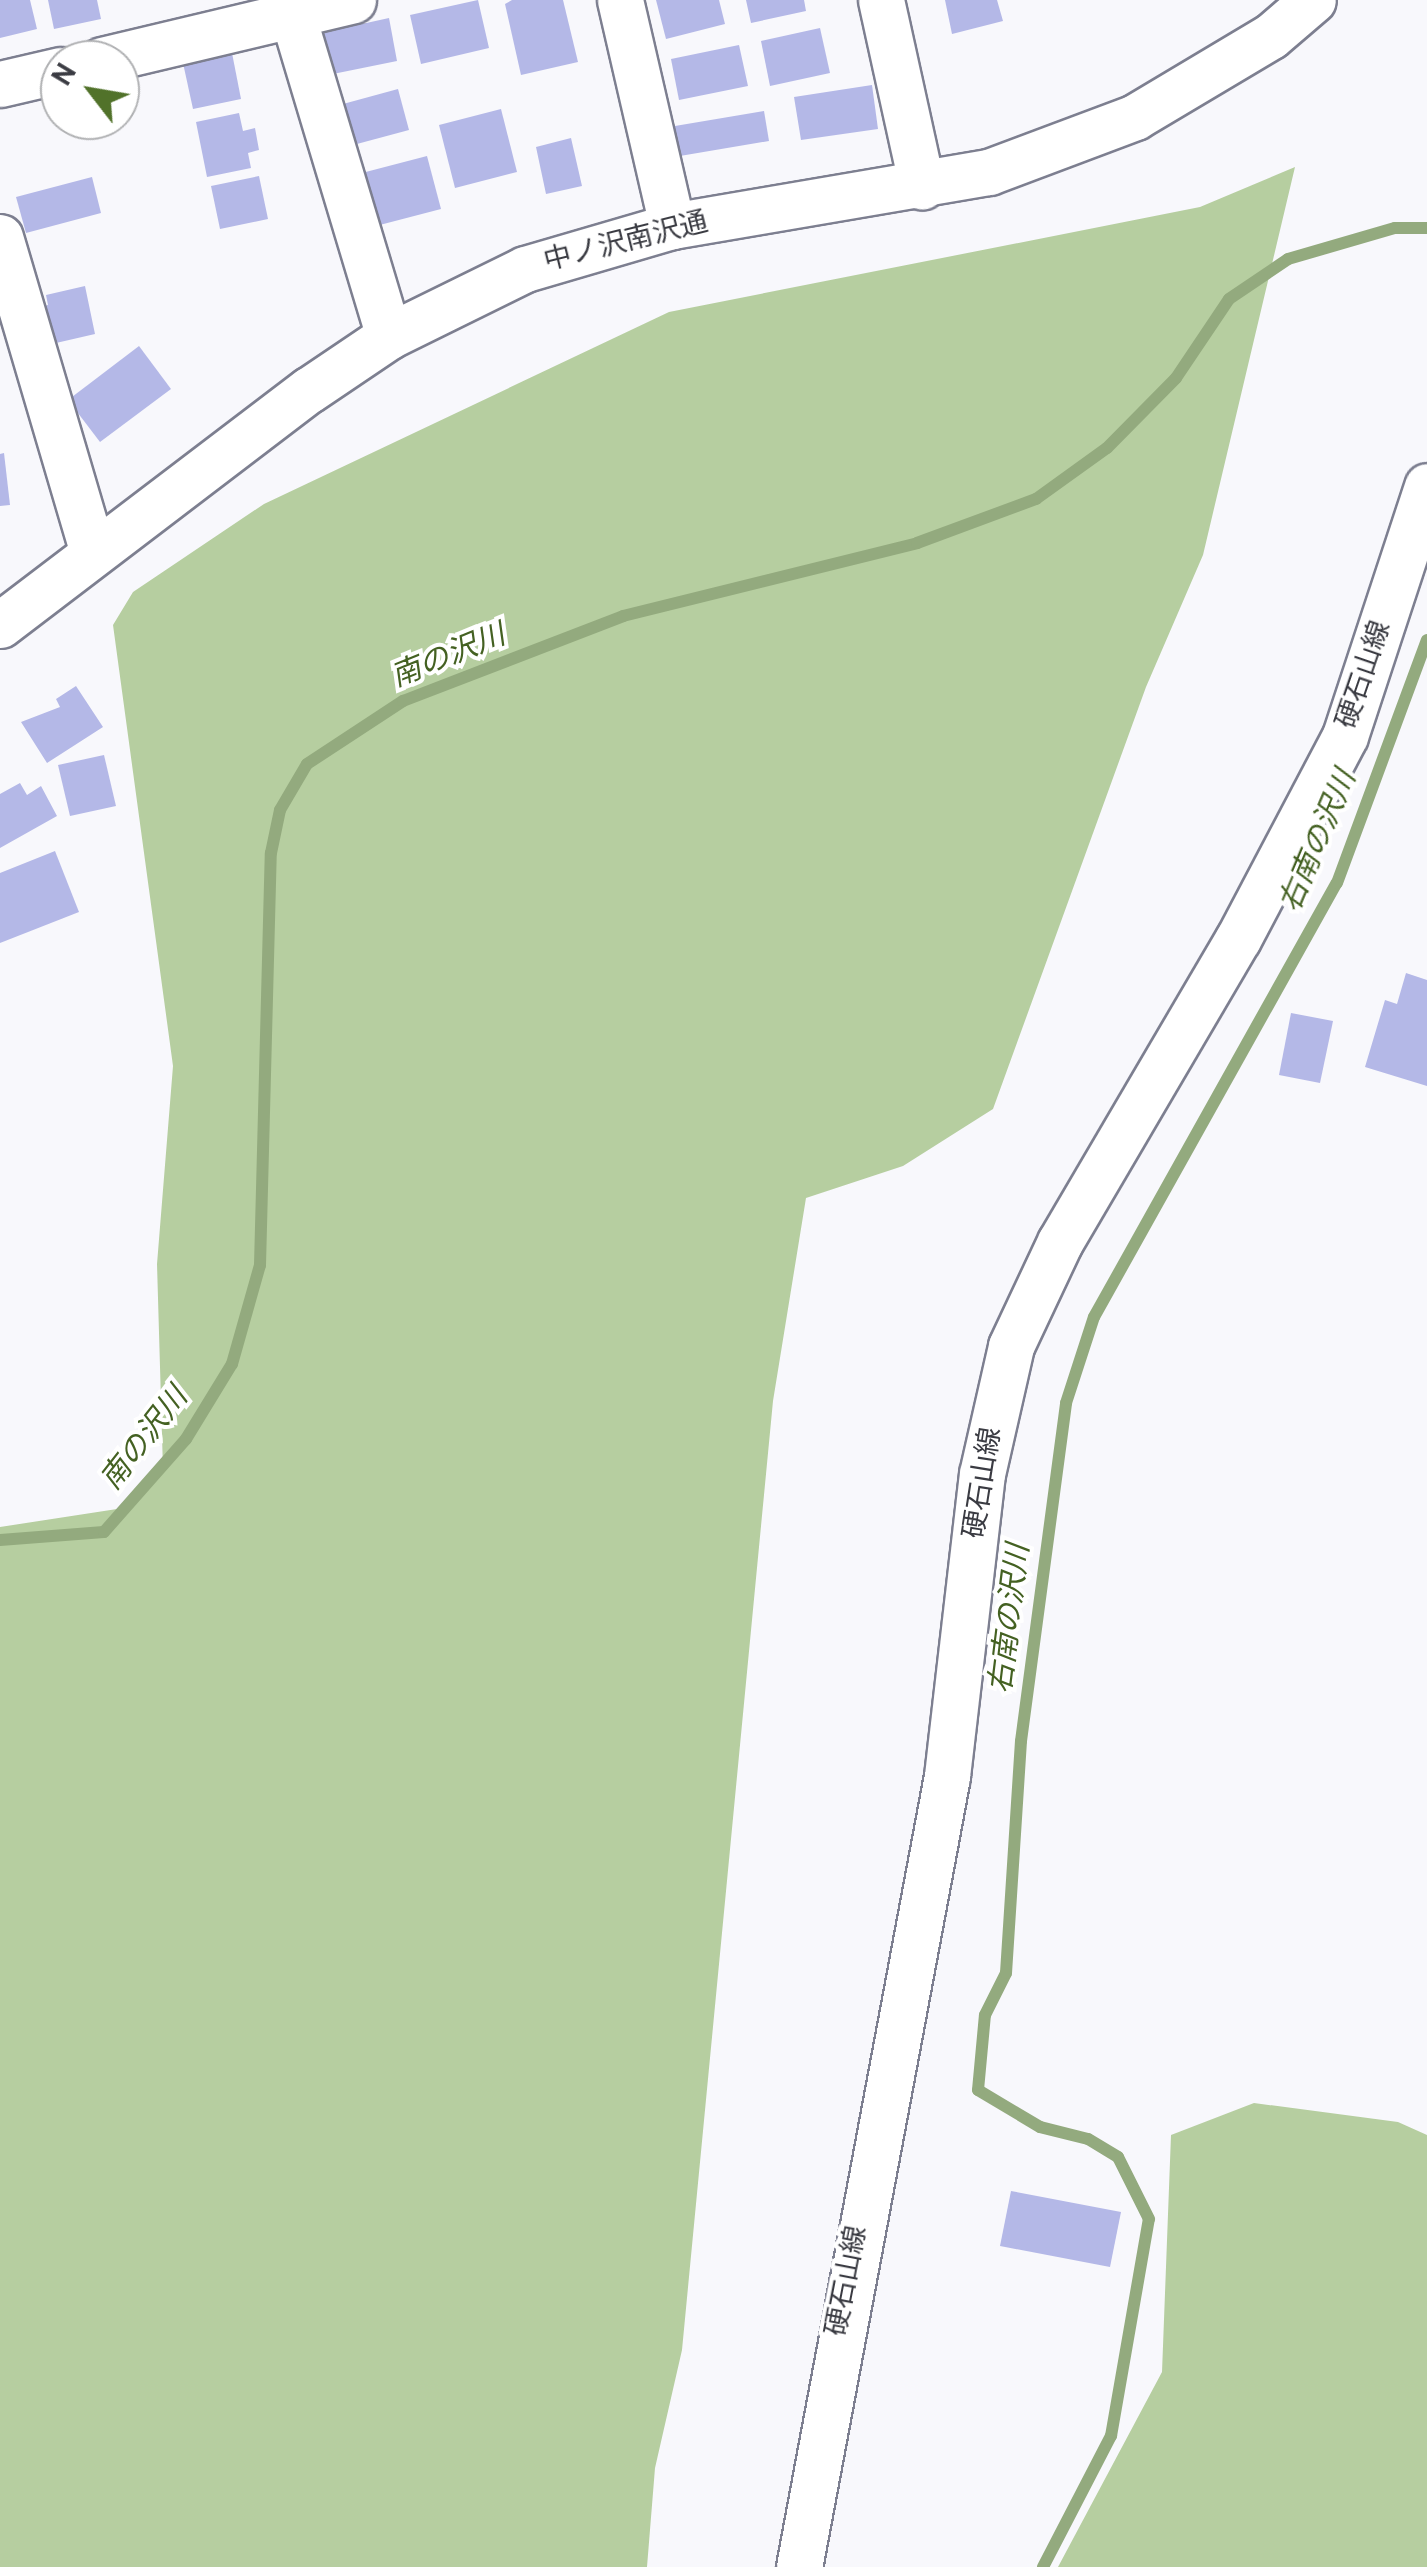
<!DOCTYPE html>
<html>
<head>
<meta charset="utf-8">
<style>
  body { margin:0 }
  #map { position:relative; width:1427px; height:2567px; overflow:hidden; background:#f8f8fc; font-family:Overpass,"Noto Sans JP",sans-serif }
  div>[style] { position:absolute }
  .forest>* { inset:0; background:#b6cea0 }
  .stream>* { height:12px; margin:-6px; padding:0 6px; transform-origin:6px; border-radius:6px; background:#93aa7e }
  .building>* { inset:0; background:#b4b8e7 }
  .roads { filter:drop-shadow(2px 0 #7d7f90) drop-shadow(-2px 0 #7d7f90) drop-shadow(0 2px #7d7f90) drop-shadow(0 -2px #7d7f90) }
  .minor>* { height:45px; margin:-22.5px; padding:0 22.5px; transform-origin:22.5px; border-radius:22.5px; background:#fff }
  span { translate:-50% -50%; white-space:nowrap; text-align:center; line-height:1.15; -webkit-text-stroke:8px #fff; paint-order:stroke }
  .street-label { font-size:28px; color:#3a3b42 }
  .water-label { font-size:30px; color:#446122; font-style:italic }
  .north { position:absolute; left:40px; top:40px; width:100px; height:100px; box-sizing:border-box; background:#fff; border:2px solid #b0b1b3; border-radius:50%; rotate:301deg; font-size:28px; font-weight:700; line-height:40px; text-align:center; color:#3a3b42 }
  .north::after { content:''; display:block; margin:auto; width:35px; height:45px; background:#51722a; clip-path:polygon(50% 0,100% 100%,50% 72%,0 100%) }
</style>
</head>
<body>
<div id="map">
  <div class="forest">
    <i style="clip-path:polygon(1295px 167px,1203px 555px,1146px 687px,993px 1109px,903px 1166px,806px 1198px,773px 1401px,682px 2350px,655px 2468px,647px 2567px,0 2567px,0 1527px,117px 1509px,163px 1470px,157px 1264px,173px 1066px,113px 625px,133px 592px,264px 504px,669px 312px,1200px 207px)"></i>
    <i style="clip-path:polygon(1254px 2103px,1398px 2122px,1427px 2135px,1427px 2567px,1058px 2567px,1162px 2372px,1171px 2135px)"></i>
  </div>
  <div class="stream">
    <i style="left:0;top:1540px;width:104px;rotate:-4.4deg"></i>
    <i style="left:104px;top:1532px;width:124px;rotate:-48.6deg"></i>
    <i style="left:186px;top:1439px;width:88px;rotate:-58.5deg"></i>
    <i style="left:232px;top:1364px;width:103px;rotate:-74.2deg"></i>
    <i style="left:260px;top:1265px;width:412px;rotate:-88.5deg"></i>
    <i style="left:271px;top:853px;width:44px;rotate:-78.2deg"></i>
    <i style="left:280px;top:810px;width:53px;rotate:-59.6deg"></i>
    <i style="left:307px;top:764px;width:115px;rotate:-33.3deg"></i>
    <i style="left:403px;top:701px;width:236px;rotate:-21.1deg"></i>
    <i style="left:623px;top:616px;width:303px;rotate:-13.9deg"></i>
    <i style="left:917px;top:543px;width:127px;rotate:-20.3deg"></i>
    <i style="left:1036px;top:499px;width:87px;rotate:-35.7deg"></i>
    <i style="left:1107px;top:448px;width:98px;rotate:-45.4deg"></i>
    <i style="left:1176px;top:378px;width:95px;rotate:-56.1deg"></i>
    <i style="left:1229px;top:299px;width:71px;rotate:-34.1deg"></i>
    <i style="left:1288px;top:259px;width:111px;rotate:-16.2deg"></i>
    <i style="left:1395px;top:228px;width:32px"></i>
    <i style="left:1043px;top:2567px;width:148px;rotate:-62.6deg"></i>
    <i style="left:1111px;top:2436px;width:220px;rotate:-80.1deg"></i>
    <i style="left:1149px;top:2219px;width:69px;rotate:-116.6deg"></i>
    <i style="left:1118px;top:2157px;width:35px;rotate:-149deg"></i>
    <i style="left:1088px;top:2139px;width:49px;rotate:-166deg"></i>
    <i style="left:1040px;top:2127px;width:72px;rotate:-149.2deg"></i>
    <i style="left:978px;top:2090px;width:75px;rotate:-84.7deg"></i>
    <i style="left:985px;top:2015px;width:47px;rotate:-63.4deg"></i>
    <i style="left:1006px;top:1973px;width:232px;rotate:-86.3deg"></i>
    <i style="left:1021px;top:1741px;width:341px;rotate:-82.4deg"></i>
    <i style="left:1066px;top:1403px;width:90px;rotate:-72deg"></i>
    <i style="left:1094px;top:1317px;width:497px;rotate:-60.8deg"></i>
    <i style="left:1337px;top:883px;width:259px;rotate:-69.7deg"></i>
  </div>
  <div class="building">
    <i style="clip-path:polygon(0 0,30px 0,37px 29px,0 38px)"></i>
    <i style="clip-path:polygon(48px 0,97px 0,101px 19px,54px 29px)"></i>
    <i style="clip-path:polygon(478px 0,489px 48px,421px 64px,410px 15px)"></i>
    <i style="clip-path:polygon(512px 0,563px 0,578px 62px,521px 75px,505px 4px)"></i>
    <i style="clip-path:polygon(656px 0,719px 0,725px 24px,666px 39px)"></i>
    <i style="clip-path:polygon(746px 0,804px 0,806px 11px,751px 23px)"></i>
    <i style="clip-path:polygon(945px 0,997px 0,1003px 21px,952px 34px)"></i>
    <i style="clip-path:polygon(389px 18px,397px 61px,323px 76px,321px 33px)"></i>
    <i style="clip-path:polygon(820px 28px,830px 73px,770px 86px,761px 41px)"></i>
    <i style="clip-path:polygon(739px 45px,748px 86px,679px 100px,671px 59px)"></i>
    <i style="clip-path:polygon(232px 53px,241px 99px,193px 109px,183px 63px)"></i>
    <i style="clip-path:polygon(872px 85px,878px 129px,801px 140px,794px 97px)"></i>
    <i style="clip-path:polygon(398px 89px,409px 130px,342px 148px,332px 107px)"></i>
    <i style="clip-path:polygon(501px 109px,517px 172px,455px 188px,439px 125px)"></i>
    <i style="clip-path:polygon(764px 111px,769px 141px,674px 157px,669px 127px)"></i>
    <i style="clip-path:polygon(239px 113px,243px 131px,255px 128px,259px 150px,248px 153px,251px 168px,207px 177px,196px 122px)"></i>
    <i style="clip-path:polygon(571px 138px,582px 186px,546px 194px,536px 147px)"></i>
    <i style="clip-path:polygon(427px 156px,441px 209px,372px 227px,358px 174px)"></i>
    <i style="clip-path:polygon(259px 176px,268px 219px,220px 229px,211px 186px)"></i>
    <i style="clip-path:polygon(92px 177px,101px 213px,26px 233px,16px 197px)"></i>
    <i style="clip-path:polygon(85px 286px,95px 334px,56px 343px,53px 329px,40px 332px,35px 308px,48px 305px,46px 295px)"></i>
    <i style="clip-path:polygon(139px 346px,171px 389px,100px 442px,68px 400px)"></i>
    <i style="clip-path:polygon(4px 453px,10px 505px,0 506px,0 454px)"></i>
    <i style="clip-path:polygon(76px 686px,103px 727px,47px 763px,21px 722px,60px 707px,56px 699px)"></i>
    <i style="clip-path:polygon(104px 755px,116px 806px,70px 816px,58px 765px)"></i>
    <i style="clip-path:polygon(20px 783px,27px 795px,41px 786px,57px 816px,0 848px,0 794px)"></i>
    <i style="clip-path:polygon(55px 851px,79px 912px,0 943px,0 873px)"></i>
    <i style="clip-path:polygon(1406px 973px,1427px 980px,1427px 1086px,1365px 1067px,1385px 1000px,1397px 1004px)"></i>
    <i style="clip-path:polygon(1291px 1013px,1333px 1021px,1320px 1083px,1279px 1075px)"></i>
    <i style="clip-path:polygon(1011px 2191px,1121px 2212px,1110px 2267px,1000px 2246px)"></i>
  </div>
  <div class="roads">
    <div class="minor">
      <i style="left:288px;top:0;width:351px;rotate:73.3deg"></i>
      <i style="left:620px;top:0;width:232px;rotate:77deg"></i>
      <i style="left:881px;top:0;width:191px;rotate:77.6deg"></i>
      <i style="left:102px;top:60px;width:258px;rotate:-13.4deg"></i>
      <i style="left:0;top:84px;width:62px;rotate:-13.1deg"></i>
      <i style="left:0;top:237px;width:329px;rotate:73.6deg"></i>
      <i style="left:0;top:625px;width:388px;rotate:-37.3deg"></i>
      <i style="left:309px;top:390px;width:97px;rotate:-34deg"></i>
      <i style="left:389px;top:336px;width:152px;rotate:-26.2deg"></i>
      <i style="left:525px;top:269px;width:153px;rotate:-16.3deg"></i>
      <i style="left:672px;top:226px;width:322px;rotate:-9.7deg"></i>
      <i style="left:989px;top:172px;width:156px;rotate:-20.6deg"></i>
      <i style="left:1135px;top:117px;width:158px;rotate:-30.8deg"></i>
      <i style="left:1271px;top:36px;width:55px;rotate:-40.6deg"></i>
      <i style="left:799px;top:2567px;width:805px;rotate:-79.4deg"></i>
      <i style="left:947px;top:1776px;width:304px;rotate:-83.4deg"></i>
      <i style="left:982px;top:1474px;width:131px;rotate:-77.2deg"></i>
      <i style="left:1011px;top:1346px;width:115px;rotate:-64.8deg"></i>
      <i style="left:1060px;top:1242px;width:351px;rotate:-59.6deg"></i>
      <i style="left:1238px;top:939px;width:229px;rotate:-62.2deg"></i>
      <i style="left:1345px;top:736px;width:263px;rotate:-71.8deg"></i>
    </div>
  </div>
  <div class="street-label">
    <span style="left:626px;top:243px;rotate:-14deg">中ノ沢南沢通</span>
    <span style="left:1365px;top:675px;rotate:-71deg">硬石山線</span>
    <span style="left:984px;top:1483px;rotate:-81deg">硬石山線</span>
    <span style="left:848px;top:2281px;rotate:-79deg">硬石山線</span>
  </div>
  <div class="water-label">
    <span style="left:449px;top:658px;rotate:-22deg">南の沢川</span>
    <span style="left:1320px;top:842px;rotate:-67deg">右南の沢川</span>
    <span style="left:146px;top:1440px;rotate:-52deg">南の沢川</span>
    <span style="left:1012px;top:1619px;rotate:-83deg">右南の沢川</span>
  </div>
  <div class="north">N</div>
</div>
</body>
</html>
